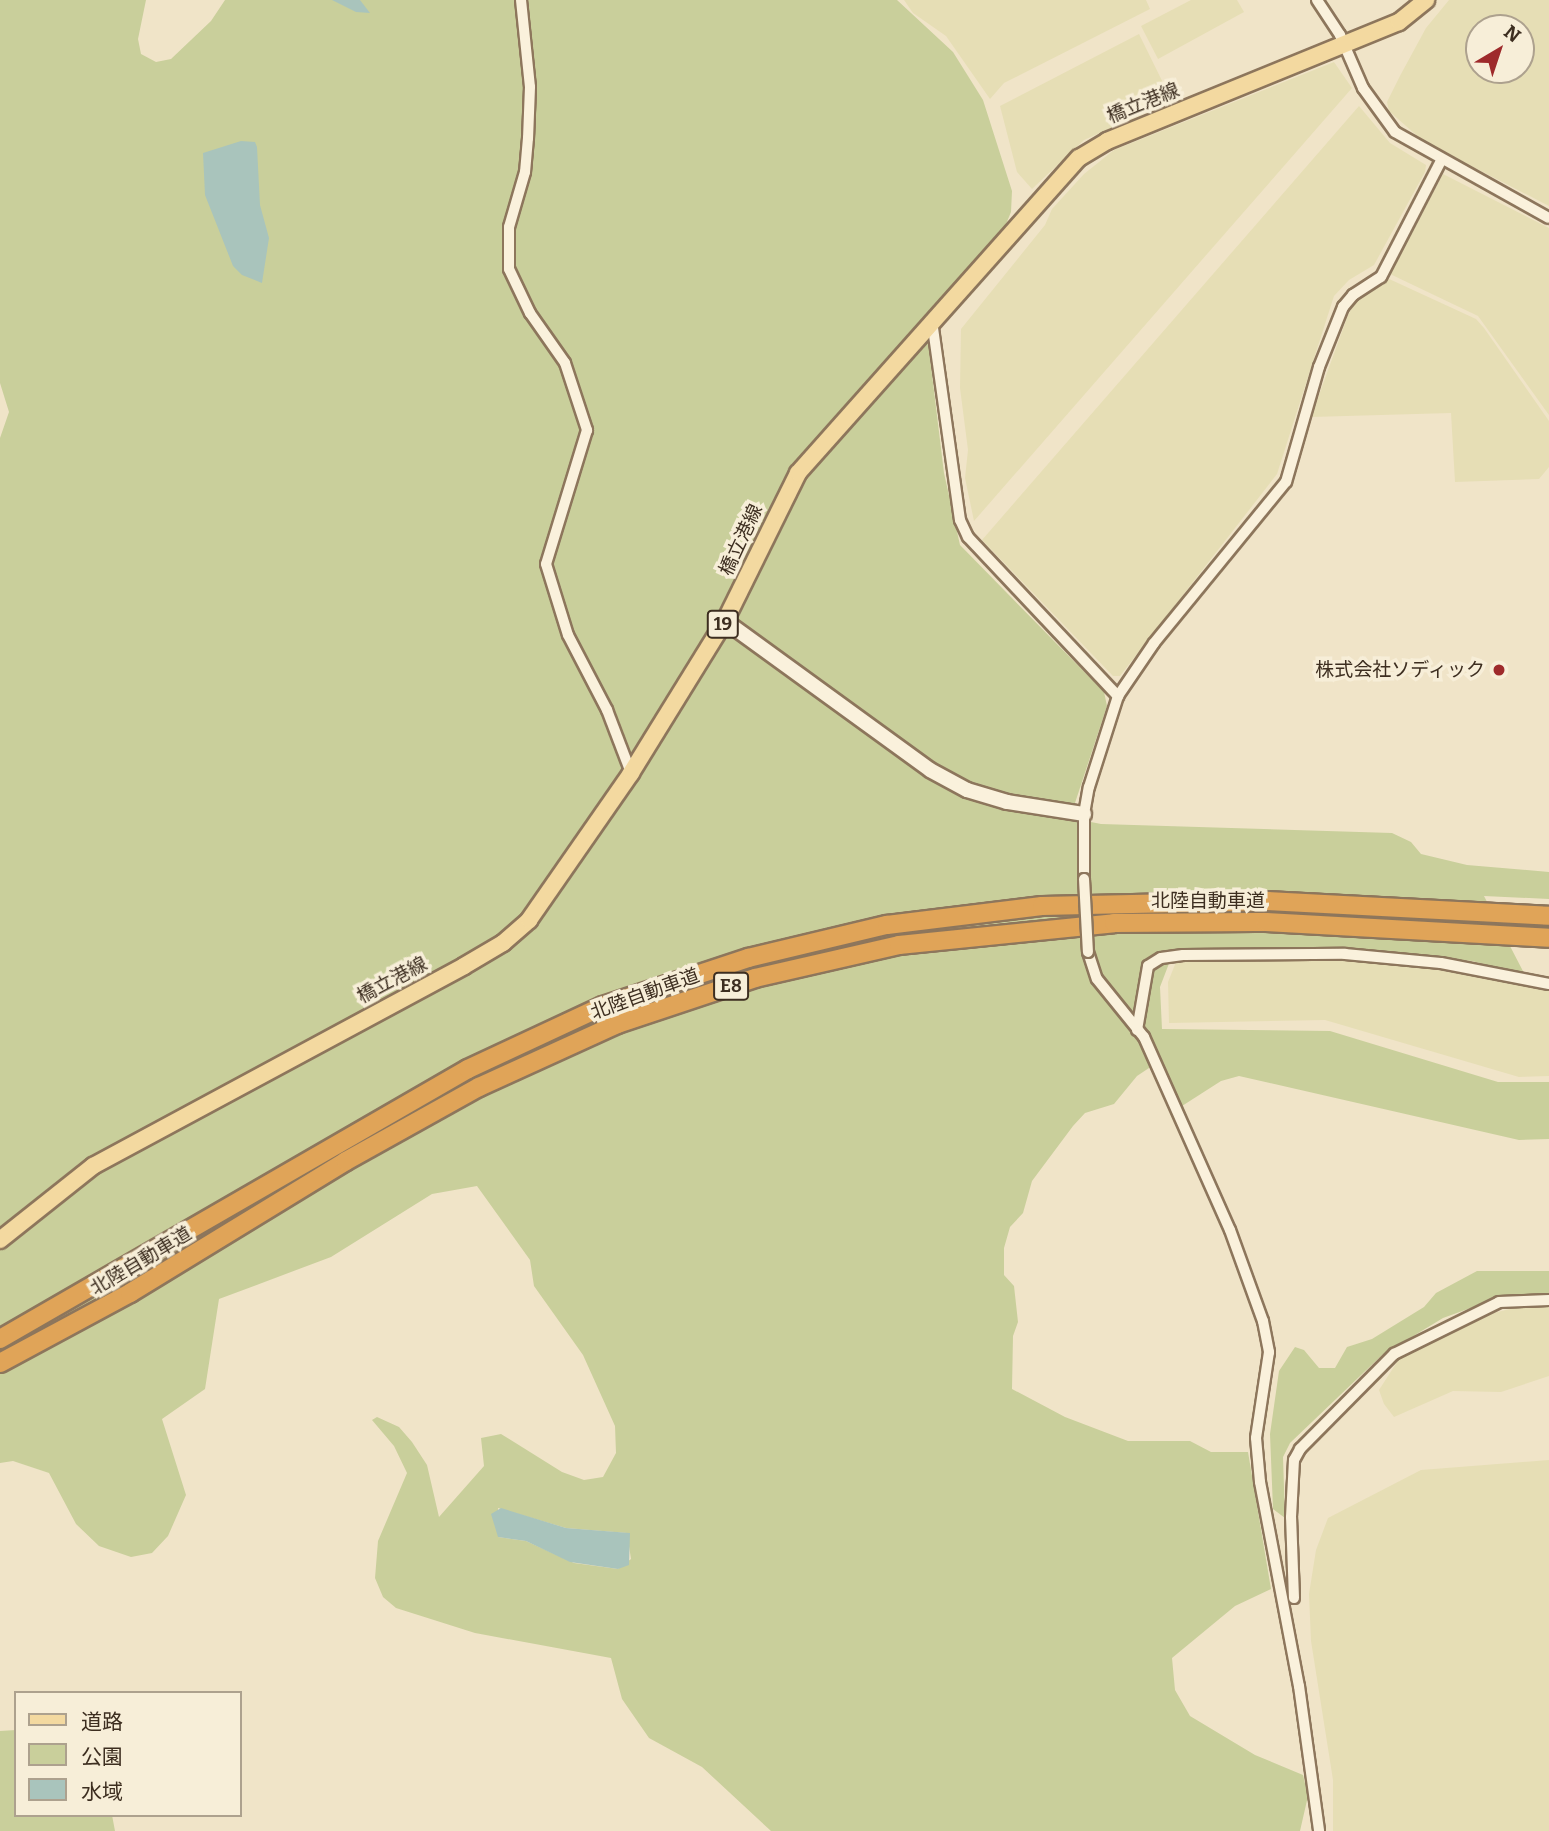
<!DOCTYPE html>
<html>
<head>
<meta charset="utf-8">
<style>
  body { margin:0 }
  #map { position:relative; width:1549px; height:1831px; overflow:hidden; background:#f0e4c8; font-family:Bitter,"Noto Sans JP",serif }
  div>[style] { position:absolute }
  .farmland>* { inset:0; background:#e6deb5 }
  .green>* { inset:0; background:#c9cf9b }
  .water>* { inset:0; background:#a9c4bc }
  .roads { filter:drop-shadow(2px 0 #8d765c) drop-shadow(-2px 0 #8d765c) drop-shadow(0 2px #8d765c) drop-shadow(0 -2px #8d765c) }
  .street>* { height:10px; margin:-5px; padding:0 5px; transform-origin:5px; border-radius:5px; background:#faf1dc }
  .secondary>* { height:14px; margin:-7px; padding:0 7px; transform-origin:7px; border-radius:7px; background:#faf1dc }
  .primary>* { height:16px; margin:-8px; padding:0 8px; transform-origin:8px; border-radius:8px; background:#f3d9a0 }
  .highway>* { height:18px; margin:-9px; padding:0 9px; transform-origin:9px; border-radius:9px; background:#e0a458 }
  .bridges { filter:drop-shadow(2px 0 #8d765c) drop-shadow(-2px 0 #8d765c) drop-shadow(0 2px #8d765c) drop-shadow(0 -2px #8d765c) }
  .street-bridge>* { height:10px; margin:-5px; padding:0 5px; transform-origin:5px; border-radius:5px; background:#faf1dc }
  .dots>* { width:19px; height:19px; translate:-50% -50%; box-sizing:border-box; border:4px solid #f7eed8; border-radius:50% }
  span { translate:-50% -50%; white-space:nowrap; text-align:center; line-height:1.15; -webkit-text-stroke:7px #f7eed8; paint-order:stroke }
  .shield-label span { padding:2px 5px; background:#f7eed8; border:2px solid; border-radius:5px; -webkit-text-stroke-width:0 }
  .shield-label { font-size:18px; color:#3d2e20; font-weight:700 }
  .street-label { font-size:19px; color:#3d2e20 }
  .poi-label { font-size:19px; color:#3d2e20 }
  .right { translate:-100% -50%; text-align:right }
  .legend { position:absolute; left:14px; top:1691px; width:228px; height:126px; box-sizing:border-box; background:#f7eed8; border:2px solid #ada18e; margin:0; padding:9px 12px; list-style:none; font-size:21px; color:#3d2e20 }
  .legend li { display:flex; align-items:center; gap:14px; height:35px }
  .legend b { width:35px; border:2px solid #ada18e }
  .north { position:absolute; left:1465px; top:14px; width:70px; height:70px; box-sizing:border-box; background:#f7eed8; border:2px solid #ada18e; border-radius:50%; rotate:39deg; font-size:19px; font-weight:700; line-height:28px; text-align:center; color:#3d2e20 }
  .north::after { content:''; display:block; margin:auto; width:24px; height:32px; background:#9e2a2b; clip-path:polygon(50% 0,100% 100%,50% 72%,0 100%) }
</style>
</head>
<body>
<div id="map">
  <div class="farmland">
    <i style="clip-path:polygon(904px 0,1146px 0,1150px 9px,1004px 83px,990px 99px,946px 36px,913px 13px)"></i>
    <i style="clip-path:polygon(1191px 0,1237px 0,1244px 12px,1158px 59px,1141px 26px)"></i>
    <i style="clip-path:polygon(evenodd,1449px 0,1549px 0,1549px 206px,1423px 141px,1389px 111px,1387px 102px,1401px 74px,1426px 28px,1449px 0,1479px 28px,1521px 28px,1521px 70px,1479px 70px,1479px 28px)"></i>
    <i style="clip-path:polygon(1139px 34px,1172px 101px,1084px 140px,1032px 189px,1017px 172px,1000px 106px)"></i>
    <i style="clip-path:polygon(1334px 62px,1352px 88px,974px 521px,965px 478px,968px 450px,960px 388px,961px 329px,1045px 225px,1052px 209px,1084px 174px,1114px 150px)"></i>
    <i style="clip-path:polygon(1359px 106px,1390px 143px,1426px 165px,1425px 172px,1374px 265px,1349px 280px,1334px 296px,1277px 474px,1120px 676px,1113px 676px,982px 540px)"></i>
    <i style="clip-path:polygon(1443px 174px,1549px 228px,1549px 415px,1478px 316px,1390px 274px)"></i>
    <i style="clip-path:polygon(1387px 278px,1476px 319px,1484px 328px,1549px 421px,1549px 467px,1539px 479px,1455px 482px,1451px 413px,1311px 417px,1348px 315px,1354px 304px)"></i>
    <i style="clip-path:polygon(1322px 959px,1436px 968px,1549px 991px,1549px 1076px,1519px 1077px,1325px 1020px,1169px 1023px,1168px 982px,1176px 962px)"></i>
    <i style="clip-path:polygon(1526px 1305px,1549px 1306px,1549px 1376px,1501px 1392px,1453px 1391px,1394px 1417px,1384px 1404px,1379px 1390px,1399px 1359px,1477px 1317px)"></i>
    <i style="clip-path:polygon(1549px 1460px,1549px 1831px,1333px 1831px,1333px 1780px,1311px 1641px,1309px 1594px,1316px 1550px,1328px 1518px,1421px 1470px)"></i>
  </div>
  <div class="green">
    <i style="clip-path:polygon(evenodd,0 0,146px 0,138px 39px,141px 54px,156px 62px,171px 59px,211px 21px,225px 0,897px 0,953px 52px,983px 100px,1012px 191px,1011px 212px,1004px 229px,925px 317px,944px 473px,960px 545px,1104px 692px,1107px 706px,1075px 803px,1081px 820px,1101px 824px,1392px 833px,1411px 842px,1421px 854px,1467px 865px,1549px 872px,1549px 899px,1484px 896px,1525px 975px,1472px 961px,1347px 950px,1235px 950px,1173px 953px,1160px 987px,1162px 1029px,1330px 1031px,1498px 1082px,1549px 1082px,1549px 1139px,1519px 1140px,1239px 1076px,1221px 1081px,1182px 1106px,1161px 1060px,1137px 1076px,1114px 1104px,1085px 1113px,1073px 1126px,1032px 1181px,1023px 1213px,1010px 1227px,1004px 1248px,1004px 1275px,1014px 1286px,1018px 1322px,1013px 1336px,1012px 1389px,1065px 1417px,1128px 1441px,1190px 1441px,1211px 1452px,1248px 1452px,1271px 1589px,1235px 1606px,1172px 1658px,1175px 1690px,1190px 1716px,1255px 1755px,1303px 1775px,1308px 1796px,1300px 1831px,771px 1831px,702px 1767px,649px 1738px,622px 1699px,611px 1658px,475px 1633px,396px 1608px,383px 1597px,375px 1578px,378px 1541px,407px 1473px,394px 1446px,372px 1420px,377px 1417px,399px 1427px,412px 1442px,427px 1465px,439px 1517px,484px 1466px,481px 1438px,501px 1434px,562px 1472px,584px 1480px,603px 1477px,616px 1453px,615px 1426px,583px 1355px,534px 1286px,530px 1260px,477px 1186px,432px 1194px,331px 1257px,219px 1299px,205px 1389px,162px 1419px,186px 1495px,168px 1536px,152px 1553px,131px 1557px,99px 1546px,76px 1524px,49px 1473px,13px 1461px,0 1463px,0 438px,9px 412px,0 383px,0 0,498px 1508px,566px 1528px,627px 1533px,631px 1559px,618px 1569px,574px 1563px,526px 1541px,498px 1537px,498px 1508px)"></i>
    <i style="clip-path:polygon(1477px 1271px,1549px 1271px,1549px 1296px,1498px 1298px,1443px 1318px,1382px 1355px,1290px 1443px,1283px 1457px,1285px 1518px,1273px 1509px,1270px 1434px,1279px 1371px,1295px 1347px,1304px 1350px,1319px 1368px,1335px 1368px,1347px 1347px,1372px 1339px,1424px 1307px,1436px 1293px)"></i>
    <i style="clip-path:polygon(16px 1730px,16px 1815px,112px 1815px,115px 1831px,0 1831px,0 1731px)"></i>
  </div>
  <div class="water">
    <i style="clip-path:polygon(332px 0,360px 0,370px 13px,356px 12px)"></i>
    <i style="clip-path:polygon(241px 141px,255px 142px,257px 147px,260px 205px,269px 238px,262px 283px,242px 275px,233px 266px,205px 195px,203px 153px)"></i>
    <i style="clip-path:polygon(501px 1508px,566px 1528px,630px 1533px,629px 1565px,618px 1569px,570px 1562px,526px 1541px,498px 1537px,491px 1514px)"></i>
  </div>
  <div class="roads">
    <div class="street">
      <i style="left:521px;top:0;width:87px;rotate:84.1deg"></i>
      <i style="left:530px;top:87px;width:51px;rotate:92.2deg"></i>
      <i style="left:528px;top:138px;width:34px;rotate:95deg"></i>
      <i style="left:525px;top:172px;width:57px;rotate:106.2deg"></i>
      <i style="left:509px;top:227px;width:42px;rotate:90deg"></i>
      <i style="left:509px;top:269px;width:49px;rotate:64.5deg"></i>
      <i style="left:530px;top:313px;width:61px;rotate:55deg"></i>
      <i style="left:565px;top:363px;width:71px;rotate:71.8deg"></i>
      <i style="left:587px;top:430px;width:140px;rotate:107deg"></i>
      <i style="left:546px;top:564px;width:74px;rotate:72.8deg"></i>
      <i style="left:568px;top:635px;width:85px;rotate:62.5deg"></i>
      <i style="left:607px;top:710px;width:67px;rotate:69.1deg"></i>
      <i style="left:1317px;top:0;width:42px;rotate:56.7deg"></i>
      <i style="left:1340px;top:35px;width:58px;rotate:66.5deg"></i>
      <i style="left:1363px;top:88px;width:54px;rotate:54deg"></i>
      <i style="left:1395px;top:132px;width:176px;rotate:29.2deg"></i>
      <i style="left:932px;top:321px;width:201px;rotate:82deg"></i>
      <i style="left:960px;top:520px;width:19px;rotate:65deg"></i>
      <i style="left:968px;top:537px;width:219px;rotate:46.7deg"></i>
      <i style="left:1084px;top:879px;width:65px;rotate:-90deg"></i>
      <i style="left:1084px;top:814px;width:27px;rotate:-80deg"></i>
      <i style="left:1089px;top:787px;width:96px;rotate:-72.3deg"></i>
      <i style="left:1118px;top:696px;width:64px;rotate:-55.8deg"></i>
      <i style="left:1154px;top:643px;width:208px;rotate:-50.7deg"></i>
      <i style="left:1286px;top:482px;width:120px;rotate:-74deg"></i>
      <i style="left:1319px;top:367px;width:65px;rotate:-68.2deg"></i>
      <i style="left:1343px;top:307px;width:16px;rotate:-50deg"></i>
      <i style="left:1353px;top:295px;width:33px;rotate:-33deg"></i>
      <i style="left:1381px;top:277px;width:131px;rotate:-62.7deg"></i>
      <i style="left:1088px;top:952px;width:28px;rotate:72deg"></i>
      <i style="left:1097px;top:979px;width:75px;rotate:51deg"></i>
      <i style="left:1144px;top:1037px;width:211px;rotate:66deg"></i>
      <i style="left:1230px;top:1230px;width:97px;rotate:70.1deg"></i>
      <i style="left:1263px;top:1321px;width:32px;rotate:79deg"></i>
      <i style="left:1269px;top:1352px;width:87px;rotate:98.6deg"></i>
      <i style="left:1256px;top:1438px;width:44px;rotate:84.8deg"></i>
      <i style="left:1260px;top:1482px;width:208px;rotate:79.2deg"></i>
      <i style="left:1299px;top:1686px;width:146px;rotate:82.1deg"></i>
      <i style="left:1137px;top:1030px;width:65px;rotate:-80.2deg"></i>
      <i style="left:1148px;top:966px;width:15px;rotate:-32deg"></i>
      <i style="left:1161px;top:958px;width:22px;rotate:-8deg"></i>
      <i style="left:1183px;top:955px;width:162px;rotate:-0.4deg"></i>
      <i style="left:1345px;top:954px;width:96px;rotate:5.4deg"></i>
      <i style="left:1441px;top:963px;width:110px;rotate:11deg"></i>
      <i style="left:1294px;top:1598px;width:81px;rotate:-92.1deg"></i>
      <i style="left:1291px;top:1517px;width:57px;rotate:-87deg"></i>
      <i style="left:1294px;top:1460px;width:13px;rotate:-61deg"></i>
      <i style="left:1300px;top:1449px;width:134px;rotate:-45.3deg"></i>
      <i style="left:1394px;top:1354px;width:117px;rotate:-26.3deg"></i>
      <i style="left:1499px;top:1302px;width:50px;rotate:-2.3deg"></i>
    </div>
    <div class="secondary">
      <i style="left:725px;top:621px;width:253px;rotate:36deg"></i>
      <i style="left:930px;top:770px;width:42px;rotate:28.4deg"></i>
      <i style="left:967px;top:790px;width:42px;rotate:16.7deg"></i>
      <i style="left:1007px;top:802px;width:78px;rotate:8.9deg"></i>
    </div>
    <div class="primary">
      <i style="left:0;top:1240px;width:119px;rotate:-38.5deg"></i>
      <i style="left:93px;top:1166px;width:421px;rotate:-28.3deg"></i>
      <i style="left:464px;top:966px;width:45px;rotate:-30.5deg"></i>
      <i style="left:503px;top:943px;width:35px;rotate:-41deg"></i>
      <i style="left:529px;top:920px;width:179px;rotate:-55.2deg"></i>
      <i style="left:631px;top:773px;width:179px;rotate:-58.3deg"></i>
      <i style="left:725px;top:621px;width:165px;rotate:-63.7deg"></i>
      <i style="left:798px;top:473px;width:422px;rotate:-48.3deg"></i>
      <i style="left:1079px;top:158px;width:33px;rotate:-31deg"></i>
      <i style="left:1107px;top:141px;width:315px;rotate:-22.2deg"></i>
      <i style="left:1399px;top:22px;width:35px;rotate:-39deg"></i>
    </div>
    <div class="highway">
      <i style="left:0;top:1339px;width:540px;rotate:-29.98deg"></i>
      <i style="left:468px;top:1069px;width:149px;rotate:-25deg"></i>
      <i style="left:603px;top:1006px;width:153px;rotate:-18.3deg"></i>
      <i style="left:748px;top:958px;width:143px;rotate:-13.4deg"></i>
      <i style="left:887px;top:925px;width:156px;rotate:-7deg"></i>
      <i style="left:1042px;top:906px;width:225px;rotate:-1.3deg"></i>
      <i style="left:1267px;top:901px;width:282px;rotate:3deg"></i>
      <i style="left:0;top:1363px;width:148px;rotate:-28.3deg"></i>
      <i style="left:130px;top:1293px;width:253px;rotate:-31.4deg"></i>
      <i style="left:346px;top:1161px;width:152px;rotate:-29.1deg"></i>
      <i style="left:479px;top:1087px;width:152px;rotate:-24.5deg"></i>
      <i style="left:617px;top:1024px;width:145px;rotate:-18.4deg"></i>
      <i style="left:755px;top:978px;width:148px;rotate:-12.9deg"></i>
      <i style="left:899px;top:945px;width:216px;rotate:-5.8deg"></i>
      <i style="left:1114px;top:923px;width:152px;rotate:-0.4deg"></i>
      <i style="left:1266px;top:922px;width:283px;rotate:3.2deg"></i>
    </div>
  </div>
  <div class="bridges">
    <div class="street-bridge">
      <i style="left:1084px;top:879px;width:73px;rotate:86.9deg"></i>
    </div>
  </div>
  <div class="dots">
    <i style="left:1499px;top:670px;background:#9e2a2b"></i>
  </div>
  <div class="shield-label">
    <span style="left:723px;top:624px">19</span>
    <span style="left:731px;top:986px">E8</span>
  </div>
  <div class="street-label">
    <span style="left:1143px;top:103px;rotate:-22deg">橋立港線</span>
    <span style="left:741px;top:540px;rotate:-65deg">橋立港線</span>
    <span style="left:1208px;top:901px">北陸自動車道</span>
    <span style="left:392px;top:980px;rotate:-28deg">橋立港線</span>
    <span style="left:645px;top:994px;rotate:-20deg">北陸自動車道</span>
    <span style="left:141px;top:1261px;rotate:-31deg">北陸自動車道</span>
  </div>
  <div class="poi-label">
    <span class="right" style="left:1485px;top:670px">株式会社ソディック</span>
  </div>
  <ul class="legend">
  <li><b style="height:9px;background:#f3d9a0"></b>道路</li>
  <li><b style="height:19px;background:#c9cf9b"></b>公園</li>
  <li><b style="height:19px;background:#a9c4bc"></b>水域</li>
  </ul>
  <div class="north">N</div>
</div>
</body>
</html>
